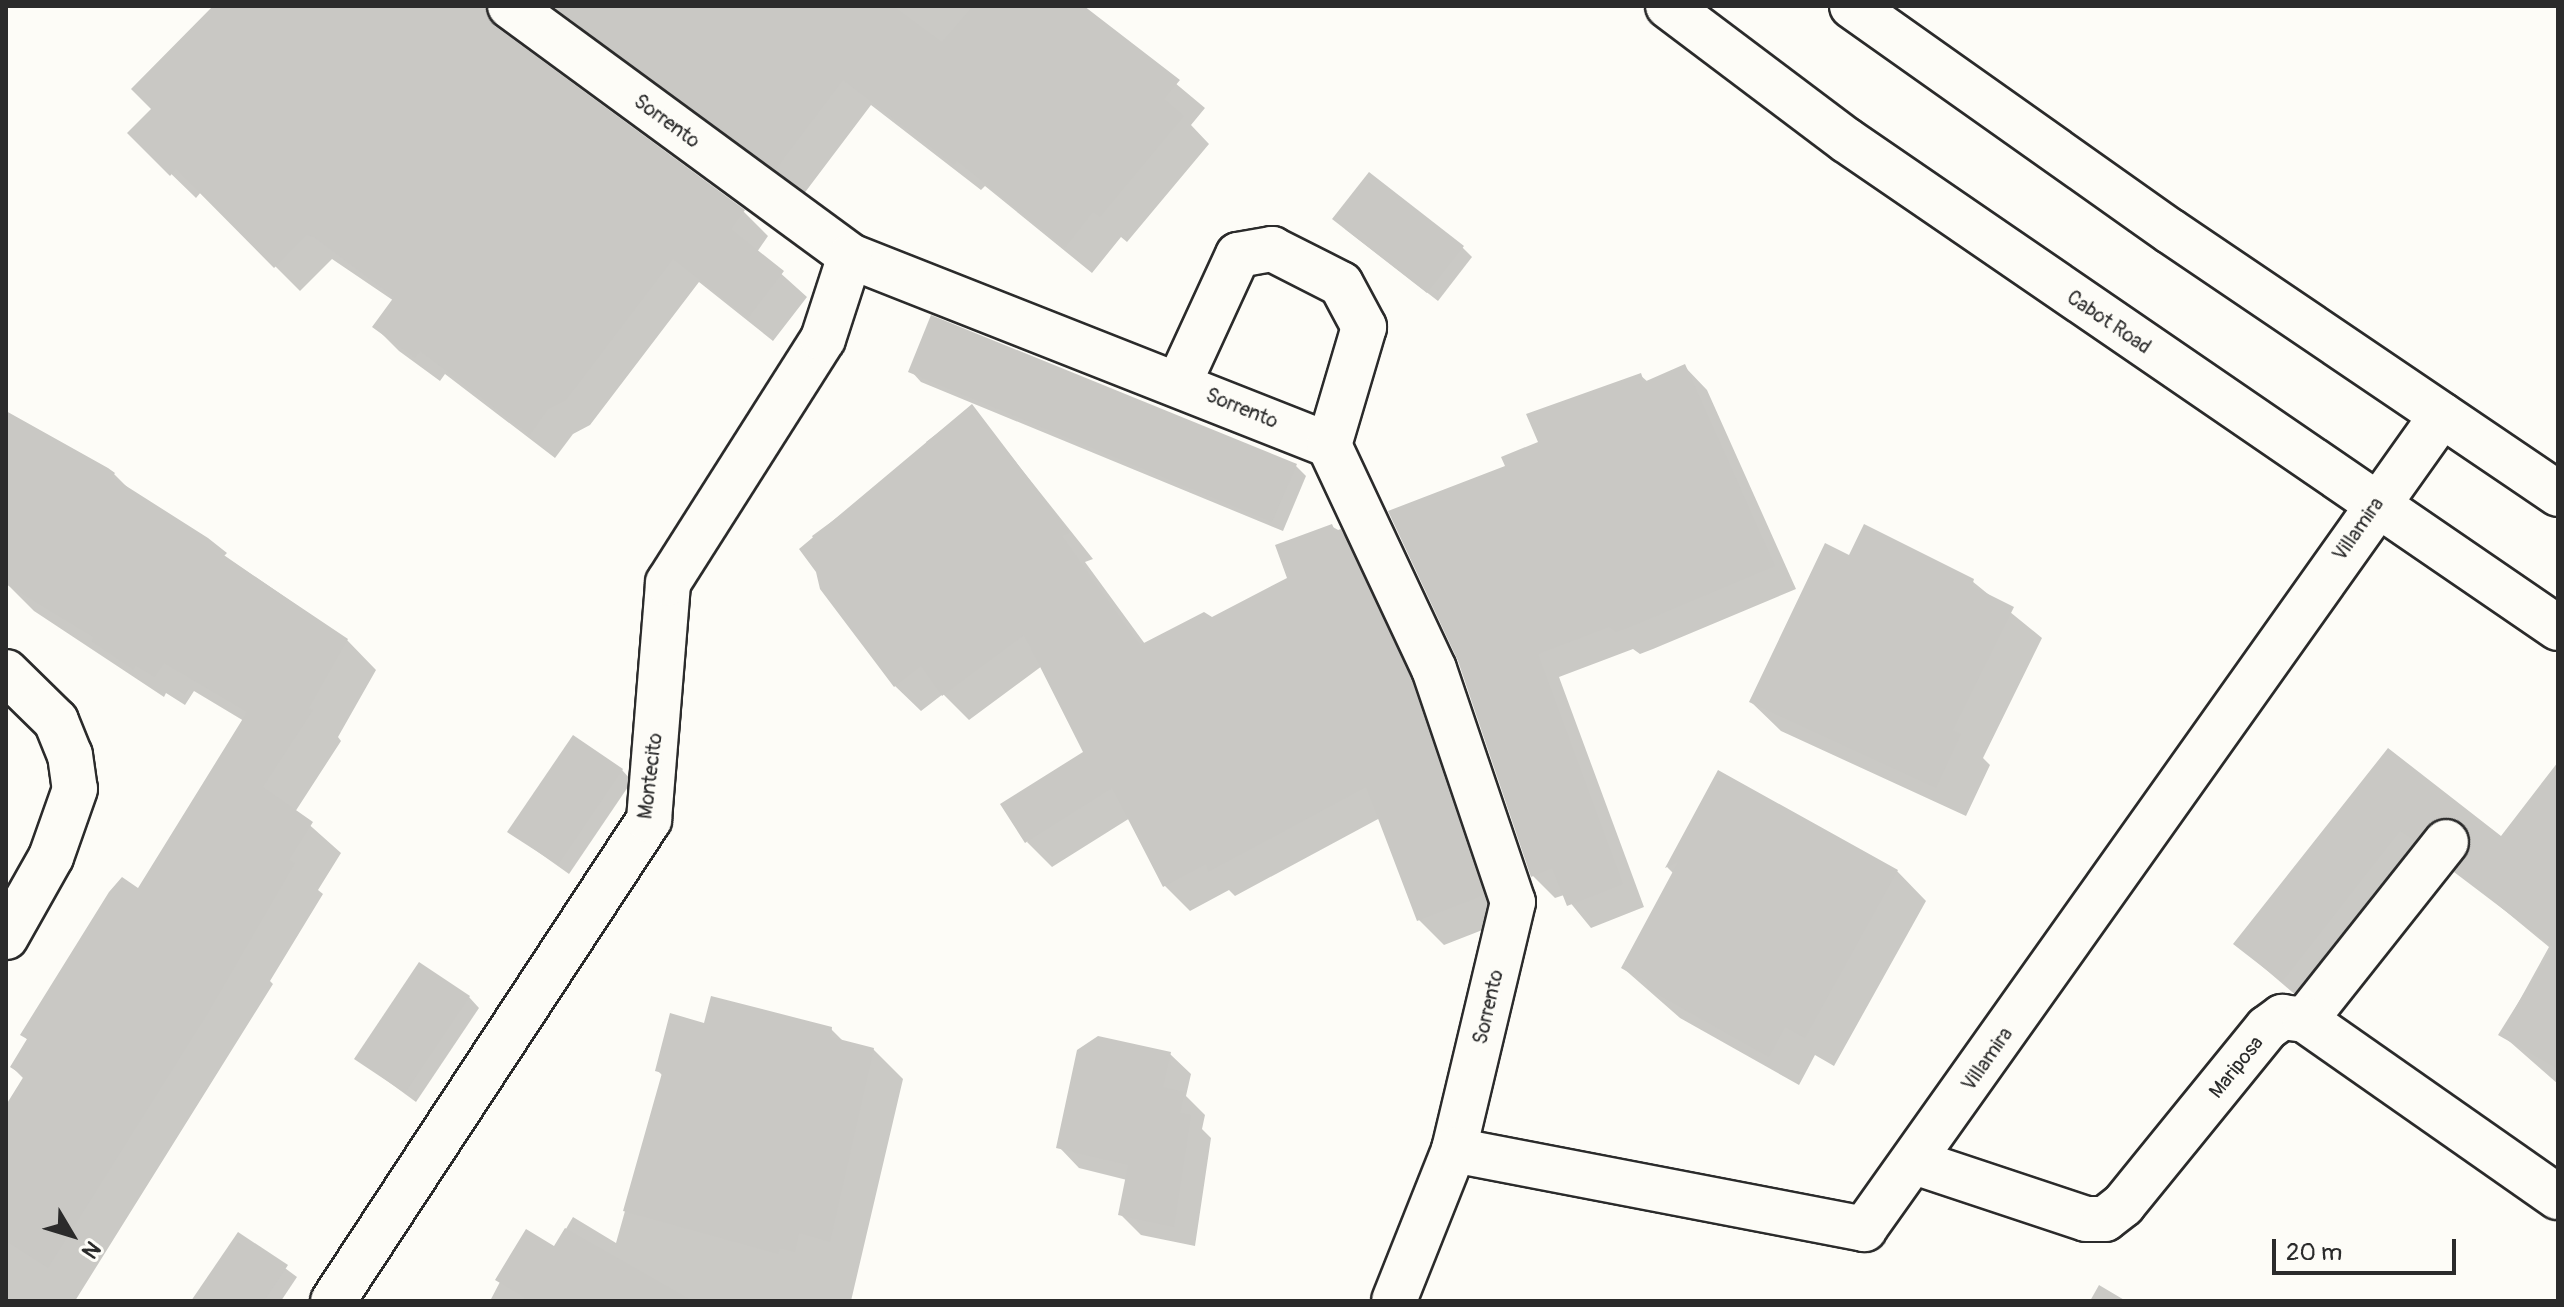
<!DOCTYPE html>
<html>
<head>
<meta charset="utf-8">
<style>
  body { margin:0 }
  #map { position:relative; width:2564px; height:1307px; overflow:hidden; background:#fdfcf7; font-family:Pangolin,sans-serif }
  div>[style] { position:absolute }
  .shadow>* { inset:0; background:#0003 }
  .building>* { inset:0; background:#c9c8c4 }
  .roads { filter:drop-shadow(2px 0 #2b2b2b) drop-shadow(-2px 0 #2b2b2b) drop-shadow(0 2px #2b2b2b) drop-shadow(0 -2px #2b2b2b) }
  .minor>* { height:44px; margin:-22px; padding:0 22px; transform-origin:22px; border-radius:22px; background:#fdfcf7 }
  .major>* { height:44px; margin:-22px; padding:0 22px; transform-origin:22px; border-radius:22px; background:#fdfcf7 }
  span { translate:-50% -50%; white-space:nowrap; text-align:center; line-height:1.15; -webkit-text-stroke:6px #fdfcf7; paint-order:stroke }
  .street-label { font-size:20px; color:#2b2b2b }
  .frame { position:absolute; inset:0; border:8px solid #2b2b2b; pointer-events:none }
  .north { position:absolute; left:32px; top:1195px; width:80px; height:80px; -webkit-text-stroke:6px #fdfcf7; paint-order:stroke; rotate:128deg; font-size:22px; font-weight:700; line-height:32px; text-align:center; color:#2b2b2b }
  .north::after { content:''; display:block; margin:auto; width:28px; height:36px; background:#2b2b2b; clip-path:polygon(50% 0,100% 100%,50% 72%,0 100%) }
  .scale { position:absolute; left:2272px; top:1239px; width:184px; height:36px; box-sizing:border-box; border:4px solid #2b2b2b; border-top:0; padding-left:10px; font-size:24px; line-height:28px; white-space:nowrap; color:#2b2b2b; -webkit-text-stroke:6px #fdfcf7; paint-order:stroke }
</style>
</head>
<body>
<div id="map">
  <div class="shadow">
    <i style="clip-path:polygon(216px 6px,444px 6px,538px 60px,744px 212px,768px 236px,757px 252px,807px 297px,773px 341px,699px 282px,590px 425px,573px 434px,555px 458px,445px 374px,440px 381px,399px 351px,375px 327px,394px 301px,332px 259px,300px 291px,201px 192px,196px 198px,129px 133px,154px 109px)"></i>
    <i style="clip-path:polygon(580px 6px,1083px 6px,1205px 108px,1191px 125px,1209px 144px,1127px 242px,1121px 237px,1092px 273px,985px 186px,981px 190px,871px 105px,803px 195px,598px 44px,571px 18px)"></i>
    <i style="clip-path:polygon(1345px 229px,1462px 247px,1472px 257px,1438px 301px)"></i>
    <i style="clip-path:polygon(1685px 367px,1707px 390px,1796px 589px,1653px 649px,1640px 654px,1633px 649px,1559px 677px,1644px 907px,1591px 928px,1564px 895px,1555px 898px,1533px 876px,1507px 467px,1640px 375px,1648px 382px)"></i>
    <i style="clip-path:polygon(911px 371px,1296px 466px,1306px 476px,1283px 531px,921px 382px)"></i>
    <i style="clip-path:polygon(972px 407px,1093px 559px,1085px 562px,1145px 644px,1212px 619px,1290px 579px,1331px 526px,1340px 531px,1366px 557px,1435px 705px,1508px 920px,1444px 945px,1419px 920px,1380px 818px,1235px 896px,1229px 890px,1190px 911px,1165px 886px,1130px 818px,1052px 867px,1027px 842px,1085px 753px,1042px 666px,969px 720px,943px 694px,921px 711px,895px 686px,812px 536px,910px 464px,928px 445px,926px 442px)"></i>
    <i style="clip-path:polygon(6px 412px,114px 474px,131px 491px,347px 640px,376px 670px,338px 737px,341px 741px,295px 812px,341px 853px,318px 890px,323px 894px,270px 981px,273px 984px,75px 1301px,6px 1301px,6px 1107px,24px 1079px,12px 1067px,28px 1040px,22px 1034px,139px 891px,244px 721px,194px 691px,185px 705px,166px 693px,164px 697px,34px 611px,6px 583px)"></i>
    <i style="clip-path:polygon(1850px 557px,1972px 581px,2042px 638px,1983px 758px,1990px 765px,1966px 816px,1781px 731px,1751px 702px)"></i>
    <i style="clip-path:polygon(2388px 750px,2502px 839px,2558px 803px,2558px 1084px,2501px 1034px,2549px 947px,2457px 871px,2472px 840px,2459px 841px,2306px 1004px,2236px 944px)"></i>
    <i style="clip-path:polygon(622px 770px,632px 781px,569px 874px,510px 832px)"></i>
    <i style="clip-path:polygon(1719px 773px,1897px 871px,1926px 901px,1834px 1066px,1815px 1055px,1799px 1085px,1680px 1018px,1623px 968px,1674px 874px,1667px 867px)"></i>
    <i style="clip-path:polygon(469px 997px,479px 1008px,416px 1102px,356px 1058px)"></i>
    <i style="clip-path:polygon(705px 1025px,831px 1029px,844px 1042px,873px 1049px,903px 1079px,851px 1301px,490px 1301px,526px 1232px,554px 1249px,573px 1217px,616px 1243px,663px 1076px,658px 1071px)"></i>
    <i style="clip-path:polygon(1170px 1054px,1191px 1074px,1186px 1096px,1205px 1115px,1202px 1129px,1211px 1138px,1195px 1246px,1141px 1235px,1120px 1214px,1127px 1180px,1079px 1168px,1059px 1147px)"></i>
    <i style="clip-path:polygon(239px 1234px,297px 1277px,281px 1301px,194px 1301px)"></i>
    <i style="clip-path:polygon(2099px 1285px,2126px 1301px,2090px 1301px)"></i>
  </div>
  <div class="building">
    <i style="clip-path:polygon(213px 6px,485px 6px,495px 26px,745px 210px,731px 229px,784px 271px,748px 318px,673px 259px,566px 400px,548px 409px,530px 435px,420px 351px,415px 358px,372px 327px,394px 297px,314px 237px,307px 235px,274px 268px,176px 169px,170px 176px,127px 133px,151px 109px,131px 89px)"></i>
    <i style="clip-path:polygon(552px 6px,893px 6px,942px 42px,973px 6px,1084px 6px,1180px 80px,1164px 99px,1184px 116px,1100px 217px,1093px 212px,1065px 248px,957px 161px,954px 165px,843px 80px,775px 170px)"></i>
    <i style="clip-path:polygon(1369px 172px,1464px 246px,1427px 293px,1332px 219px)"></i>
    <i style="clip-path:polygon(931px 315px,1297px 464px,1272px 522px,908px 372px)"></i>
    <i style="clip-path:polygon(1685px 364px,1775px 566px,1630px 627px,1616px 632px,1609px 627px,1538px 654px,1623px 884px,1567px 906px,1552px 868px,1531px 877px,1458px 661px,1388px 511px,1505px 466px,1501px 457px,1538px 442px,1526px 414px,1641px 373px,1644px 382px)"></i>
    <i style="clip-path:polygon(972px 404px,1070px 533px,1062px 536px,1140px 645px,1204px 612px,1212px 617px,1287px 578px,1275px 545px,1332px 524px,1335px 531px,1341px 529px,1411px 678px,1484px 895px,1417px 921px,1366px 787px,1208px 872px,1206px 864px,1163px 887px,1112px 788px,1025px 843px,1000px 804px,1083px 752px,1024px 635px,942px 696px,921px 666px,894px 687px,820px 589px,816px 572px,799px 549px)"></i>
    <i style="clip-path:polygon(6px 411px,108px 468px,115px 473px,112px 477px,208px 538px,227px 553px,224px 556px,348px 639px,309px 708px,313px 710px,263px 787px,313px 822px,289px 860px,295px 863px,208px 1013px,48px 1268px,6px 1241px,6px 1105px,24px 1076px,10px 1067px,27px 1039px,20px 1035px,109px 892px,122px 877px,138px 888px,247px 712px,164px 663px,155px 677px,136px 666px,134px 670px,91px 641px,93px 637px,6px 584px)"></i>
    <i style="clip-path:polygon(1864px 524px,1974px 579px,1972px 586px,2014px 607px,1953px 730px,1961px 734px,1936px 788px,1749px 702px,1825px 543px,1849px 555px)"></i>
    <i style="clip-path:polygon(573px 735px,623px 769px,558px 865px,507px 832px)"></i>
    <i style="clip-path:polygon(2388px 748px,2501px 836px,2558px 762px,2558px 1069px,2498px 1035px,2553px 947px,2454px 872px,2471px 845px,2469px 832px,2450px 817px,2436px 819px,2415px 841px,2400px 831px,2282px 982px,2233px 944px)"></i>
    <i style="clip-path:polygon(1718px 770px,1898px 870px,1805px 1038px,1785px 1027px,1769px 1057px,1648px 989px,1646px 982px,1621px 968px,1678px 862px,1665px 868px)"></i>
    <i style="clip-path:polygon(419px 962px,470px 996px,405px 1093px,354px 1059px)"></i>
    <i style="clip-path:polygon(711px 996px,832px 1027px,831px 1037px,874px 1048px,830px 1242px,799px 1233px,795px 1252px,780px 1248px,778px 1254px,623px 1211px,662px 1073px,655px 1071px,670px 1013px,704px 1023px)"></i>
    <i style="clip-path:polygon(1098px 1036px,1171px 1052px,1163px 1087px,1185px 1092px,1180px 1113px,1191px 1115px,1174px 1227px,1118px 1215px,1128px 1165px,1056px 1148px,1077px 1050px)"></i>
    <i style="clip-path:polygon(565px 1228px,693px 1301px,522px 1301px,524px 1297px,495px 1280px,526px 1229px,554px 1246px)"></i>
    <i style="clip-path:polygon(238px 1232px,288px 1265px,264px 1301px,191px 1301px)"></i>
  </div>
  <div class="roads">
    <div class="minor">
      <i style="left:510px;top:6px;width:422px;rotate:36.3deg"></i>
      <i style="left:850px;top:256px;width:515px;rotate:21.53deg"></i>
      <i style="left:1329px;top:445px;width:247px;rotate:64.9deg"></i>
      <i style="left:1434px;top:669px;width:246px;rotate:71.3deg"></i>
      <i style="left:1513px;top:902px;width:255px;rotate:103.4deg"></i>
      <i style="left:1454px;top:1150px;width:162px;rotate:111.7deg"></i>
      <i style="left:1179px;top:383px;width:141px;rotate:-65.3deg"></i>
      <i style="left:1238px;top:255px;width:35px;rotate:-10deg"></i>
      <i style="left:1272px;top:249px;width:77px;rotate:26.9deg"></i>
      <i style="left:1341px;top:284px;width:49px;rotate:61.9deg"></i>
      <i style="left:1364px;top:327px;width:123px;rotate:106.5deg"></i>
      <i style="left:6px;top:672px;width:70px;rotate:44.4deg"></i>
      <i style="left:56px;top:721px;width:37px;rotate:68deg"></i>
      <i style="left:70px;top:755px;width:34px;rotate:82deg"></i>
      <i style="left:75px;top:789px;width:72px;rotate:109.4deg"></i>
      <i style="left:51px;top:857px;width:92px;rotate:119.4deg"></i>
      <i style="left:2305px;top:1020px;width:227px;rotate:-51.6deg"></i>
      <i style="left:1454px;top:1150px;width:418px;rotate:10.9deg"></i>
      <i style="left:1864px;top:1229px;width:998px;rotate:-54.62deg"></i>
      <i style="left:1915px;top:1162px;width:180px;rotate:18.4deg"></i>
      <i style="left:2086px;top:1219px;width:19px"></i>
      <i style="left:2105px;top:1219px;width:23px;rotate:-38deg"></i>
      <i style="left:2123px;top:1205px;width:228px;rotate:-50.9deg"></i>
      <i style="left:2267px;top:1028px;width:19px;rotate:-36deg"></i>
      <i style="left:2282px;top:1017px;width:23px;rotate:7deg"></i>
      <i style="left:2305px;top:1020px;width:309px;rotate:35deg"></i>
      <i style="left:333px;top:1301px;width:576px;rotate:-56.7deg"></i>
      <i style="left:649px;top:820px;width:238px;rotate:-85.4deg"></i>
      <i style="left:668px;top:583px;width:289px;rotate:-57.6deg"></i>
      <i style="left:823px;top:339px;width:87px;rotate:-72deg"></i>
    </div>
    <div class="major">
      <i style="left:1668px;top:6px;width:223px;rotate:37deg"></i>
      <i style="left:1846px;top:140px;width:863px;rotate:34.43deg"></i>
      <i style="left:1852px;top:6px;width:390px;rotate:35.3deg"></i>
      <i style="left:2170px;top:231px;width:469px;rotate:34.1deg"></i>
    </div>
  </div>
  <div class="street-label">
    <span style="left:667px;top:121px;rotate:36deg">Sorrento</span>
    <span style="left:2109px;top:322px;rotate:34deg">Cabot Road</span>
    <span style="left:1242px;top:408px;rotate:22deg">Sorrento</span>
    <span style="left:2358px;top:529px;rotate:-55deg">Villamira</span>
    <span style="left:650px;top:776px;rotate:-83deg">Montecito</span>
    <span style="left:1488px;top:1007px;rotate:-77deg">Sorrento</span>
    <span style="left:1987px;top:1059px;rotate:-55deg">Villamira</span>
    <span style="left:2236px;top:1067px;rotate:-51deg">Mariposa</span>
  </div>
  <div class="frame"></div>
  <div class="north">N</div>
  <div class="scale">20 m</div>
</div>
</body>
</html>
